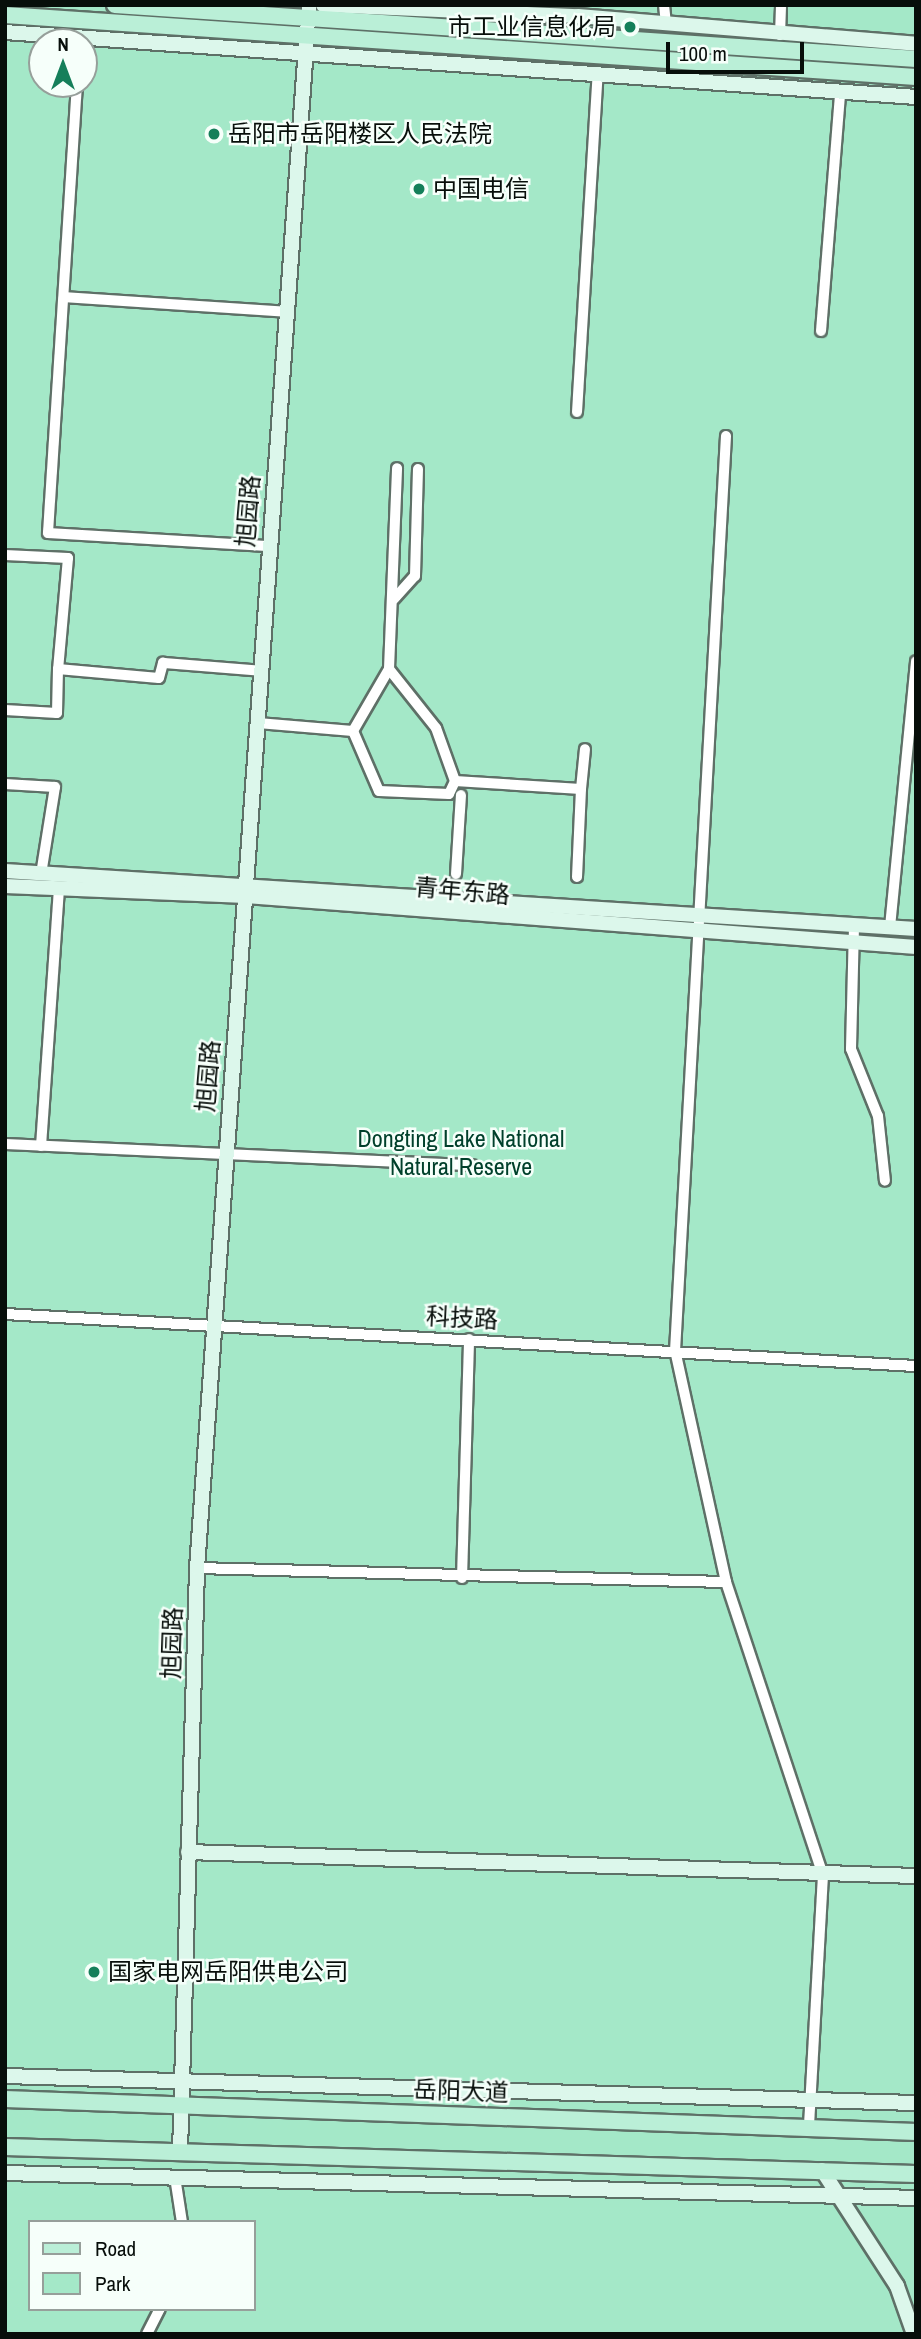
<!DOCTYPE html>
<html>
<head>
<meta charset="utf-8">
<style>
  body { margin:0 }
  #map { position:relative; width:921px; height:2339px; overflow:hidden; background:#e0f5ea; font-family:"Archivo Narrow","Noto Sans SC",sans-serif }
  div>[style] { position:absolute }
  .green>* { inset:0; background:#a4e8c8 }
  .roads { filter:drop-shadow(2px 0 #5e7067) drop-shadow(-2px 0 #5e7067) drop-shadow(0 2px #5e7067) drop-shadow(0 -2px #5e7067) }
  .street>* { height:10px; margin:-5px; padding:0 5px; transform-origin:5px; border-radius:5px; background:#fff }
  .secondary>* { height:14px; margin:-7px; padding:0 7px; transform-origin:7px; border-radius:7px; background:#dcf7eb }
  .primary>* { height:16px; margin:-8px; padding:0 8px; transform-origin:8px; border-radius:8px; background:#baefd7 }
  .dots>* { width:19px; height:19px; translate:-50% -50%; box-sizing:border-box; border:4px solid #f6fffa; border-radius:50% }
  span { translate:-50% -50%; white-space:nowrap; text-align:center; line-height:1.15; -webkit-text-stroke:5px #f6fffa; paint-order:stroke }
  .poi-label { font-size:24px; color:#070e0a }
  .right { translate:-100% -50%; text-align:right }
  .left { translate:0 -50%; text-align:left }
  .street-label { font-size:24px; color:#070e0a }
  .park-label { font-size:24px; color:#00402b }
  .frame { position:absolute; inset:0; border:7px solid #070e0a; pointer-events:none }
  .legend { position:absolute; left:28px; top:2220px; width:228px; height:91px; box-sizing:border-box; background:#f6fffa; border:2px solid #969f9a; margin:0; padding:9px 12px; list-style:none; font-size:21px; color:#070e0a }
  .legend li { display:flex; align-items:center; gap:14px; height:35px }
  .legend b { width:35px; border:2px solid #969f9a }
  .north { position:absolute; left:28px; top:28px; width:70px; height:70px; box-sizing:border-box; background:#f6fffa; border:2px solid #969f9a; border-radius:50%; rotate:0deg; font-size:19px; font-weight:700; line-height:28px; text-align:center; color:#070e0a }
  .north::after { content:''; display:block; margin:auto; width:24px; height:32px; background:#157f5a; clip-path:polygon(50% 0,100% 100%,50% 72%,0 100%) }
  .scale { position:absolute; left:666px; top:42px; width:138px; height:32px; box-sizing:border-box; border:4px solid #070e0a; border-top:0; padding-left:9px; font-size:21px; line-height:24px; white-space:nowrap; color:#070e0a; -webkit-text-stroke:5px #f6fffa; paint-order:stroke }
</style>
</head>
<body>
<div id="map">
  <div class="green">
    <i style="clip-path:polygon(evenodd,5px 5px,916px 5px,916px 2334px,5px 2334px,5px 5px,42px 42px,84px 42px,84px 84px,42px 84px,42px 42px,5px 5px,30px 2222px,254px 2222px,254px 2309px,30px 2309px,30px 2222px)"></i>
  </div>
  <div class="roads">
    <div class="street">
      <i style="left:664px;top:5px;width:19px;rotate:84deg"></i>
      <i style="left:780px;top:35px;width:30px;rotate:-88deg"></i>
      <i style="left:77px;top:84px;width:450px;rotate:93.7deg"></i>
      <i style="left:48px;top:533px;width:219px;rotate:3.4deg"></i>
      <i style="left:64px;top:297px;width:225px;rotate:3.8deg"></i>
      <i style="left:821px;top:331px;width:239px;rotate:-85.4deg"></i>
      <i style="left:577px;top:412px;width:340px;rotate:-86.5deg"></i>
      <i style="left:726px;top:436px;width:915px;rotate:93.19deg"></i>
      <i style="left:675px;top:1350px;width:238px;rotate:77.6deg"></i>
      <i style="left:726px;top:1582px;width:309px;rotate:71.7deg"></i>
      <i style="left:823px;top:1875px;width:248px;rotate:93.2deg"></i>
      <i style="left:5px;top:555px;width:63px;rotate:2.7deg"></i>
      <i style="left:68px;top:558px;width:111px;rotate:95.1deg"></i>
      <i style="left:58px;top:669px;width:101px;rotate:5.1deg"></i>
      <i style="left:159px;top:678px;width:16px;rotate:-75deg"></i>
      <i style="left:163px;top:663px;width:99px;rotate:4.6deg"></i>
      <i style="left:394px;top:599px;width:31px;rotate:-48deg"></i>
      <i style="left:415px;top:576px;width:107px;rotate:-88.4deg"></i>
      <i style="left:5px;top:710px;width:52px;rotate:3.3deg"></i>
      <i style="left:57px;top:713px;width:44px;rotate:-88.7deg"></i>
      <i style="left:258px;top:723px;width:95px;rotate:4.8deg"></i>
      <i style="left:353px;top:731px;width:72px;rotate:-59.9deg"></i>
      <i style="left:389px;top:669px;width:201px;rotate:-87.7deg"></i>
      <i style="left:353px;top:731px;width:65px;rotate:66.6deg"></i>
      <i style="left:379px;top:791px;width:70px;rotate:2.5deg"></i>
      <i style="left:449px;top:794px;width:14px;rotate:-65deg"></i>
      <i style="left:455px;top:781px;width:56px;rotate:-109.7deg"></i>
      <i style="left:436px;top:728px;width:75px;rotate:-128.5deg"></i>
      <i style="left:455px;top:781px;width:126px;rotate:3.6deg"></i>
      <i style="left:581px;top:789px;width:88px;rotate:92.6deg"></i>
      <i style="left:5px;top:784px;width:50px;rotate:3.4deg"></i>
      <i style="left:55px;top:787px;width:88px;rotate:99.1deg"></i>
      <i style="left:581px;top:789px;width:40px;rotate:-84.3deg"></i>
      <i style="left:456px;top:874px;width:79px;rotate:-86.4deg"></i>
      <i style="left:854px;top:926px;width:123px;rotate:91.4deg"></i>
      <i style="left:851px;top:1049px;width:72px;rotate:68.1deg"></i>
      <i style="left:878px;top:1116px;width:65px;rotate:83.9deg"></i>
      <i style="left:890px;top:927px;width:267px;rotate:-84.4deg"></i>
      <i style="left:5px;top:1144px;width:468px;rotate:2.6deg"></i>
      <i style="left:41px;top:1146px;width:258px;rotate:-86deg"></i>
      <i style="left:5px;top:1314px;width:912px;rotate:3.27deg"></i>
      <i style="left:197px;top:1568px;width:529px;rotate:1.52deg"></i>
      <i style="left:462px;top:1578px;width:239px;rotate:-88.3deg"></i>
      <i style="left:175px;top:2177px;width:46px;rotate:81.2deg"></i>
      <i style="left:147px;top:2334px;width:28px;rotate:-63deg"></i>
    </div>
    <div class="secondary">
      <i style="left:323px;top:5px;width:255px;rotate:2.5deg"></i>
      <i style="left:578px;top:16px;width:339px;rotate:4.7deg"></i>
      <i style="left:5px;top:32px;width:913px;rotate:4.08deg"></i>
      <i style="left:5px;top:871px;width:913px;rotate:3.64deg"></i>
      <i style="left:5px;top:886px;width:241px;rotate:2.4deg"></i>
      <i style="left:246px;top:896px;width:672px;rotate:4.35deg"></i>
      <i style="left:188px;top:1852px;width:728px;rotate:1.89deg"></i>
      <i style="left:5px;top:2076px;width:911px;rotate:1.7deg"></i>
      <i style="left:180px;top:2152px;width:584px;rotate:-88.33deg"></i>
      <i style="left:197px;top:1568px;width:1567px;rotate:-85.9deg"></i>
      <i style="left:822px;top:2170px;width:138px;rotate:57.1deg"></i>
      <i style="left:897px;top:2286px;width:51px;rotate:70.5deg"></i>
      <i style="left:5px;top:2173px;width:911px;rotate:1.57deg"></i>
    </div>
    <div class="primary">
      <i style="left:115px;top:5px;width:803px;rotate:3.86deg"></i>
      <i style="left:5px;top:15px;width:913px;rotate:3.89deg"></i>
      <i style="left:5px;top:2099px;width:912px;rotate:2.07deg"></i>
      <i style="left:5px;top:2147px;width:911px;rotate:1.7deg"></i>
    </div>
  </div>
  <div class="dots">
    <i style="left:630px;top:27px;background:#157f5a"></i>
    <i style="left:214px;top:134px;background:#157f5a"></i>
    <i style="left:419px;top:189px;background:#157f5a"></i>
    <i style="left:94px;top:1972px;background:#157f5a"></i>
  </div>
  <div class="poi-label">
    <span class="right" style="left:616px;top:27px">市工业信息化局</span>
    <span class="left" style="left:228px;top:134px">岳阳市岳阳楼区人民法院</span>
    <span class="left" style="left:433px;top:189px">中国电信</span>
    <span class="left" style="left:108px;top:1972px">国家电网岳阳供电公司</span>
  </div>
  <div class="street-label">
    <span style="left:248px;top:511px;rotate:-85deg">旭园路</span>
    <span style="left:462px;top:891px;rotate:5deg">青年东路</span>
    <span style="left:208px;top:1076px;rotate:-85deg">旭园路</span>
    <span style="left:462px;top:1318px;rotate:3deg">科技路</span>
    <span style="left:172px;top:1643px;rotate:-88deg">旭园路</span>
    <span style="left:461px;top:2091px;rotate:2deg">岳阳大道</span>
  </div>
  <div class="park-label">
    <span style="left:461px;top:1153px">Dongting Lake National<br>Natural Reserve</span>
  </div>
  <div class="frame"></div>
  <ul class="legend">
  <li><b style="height:9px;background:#baefd7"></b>Road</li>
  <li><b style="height:19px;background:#a4e8c8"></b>Park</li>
  </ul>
  <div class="north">N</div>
  <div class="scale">100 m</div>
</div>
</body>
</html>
